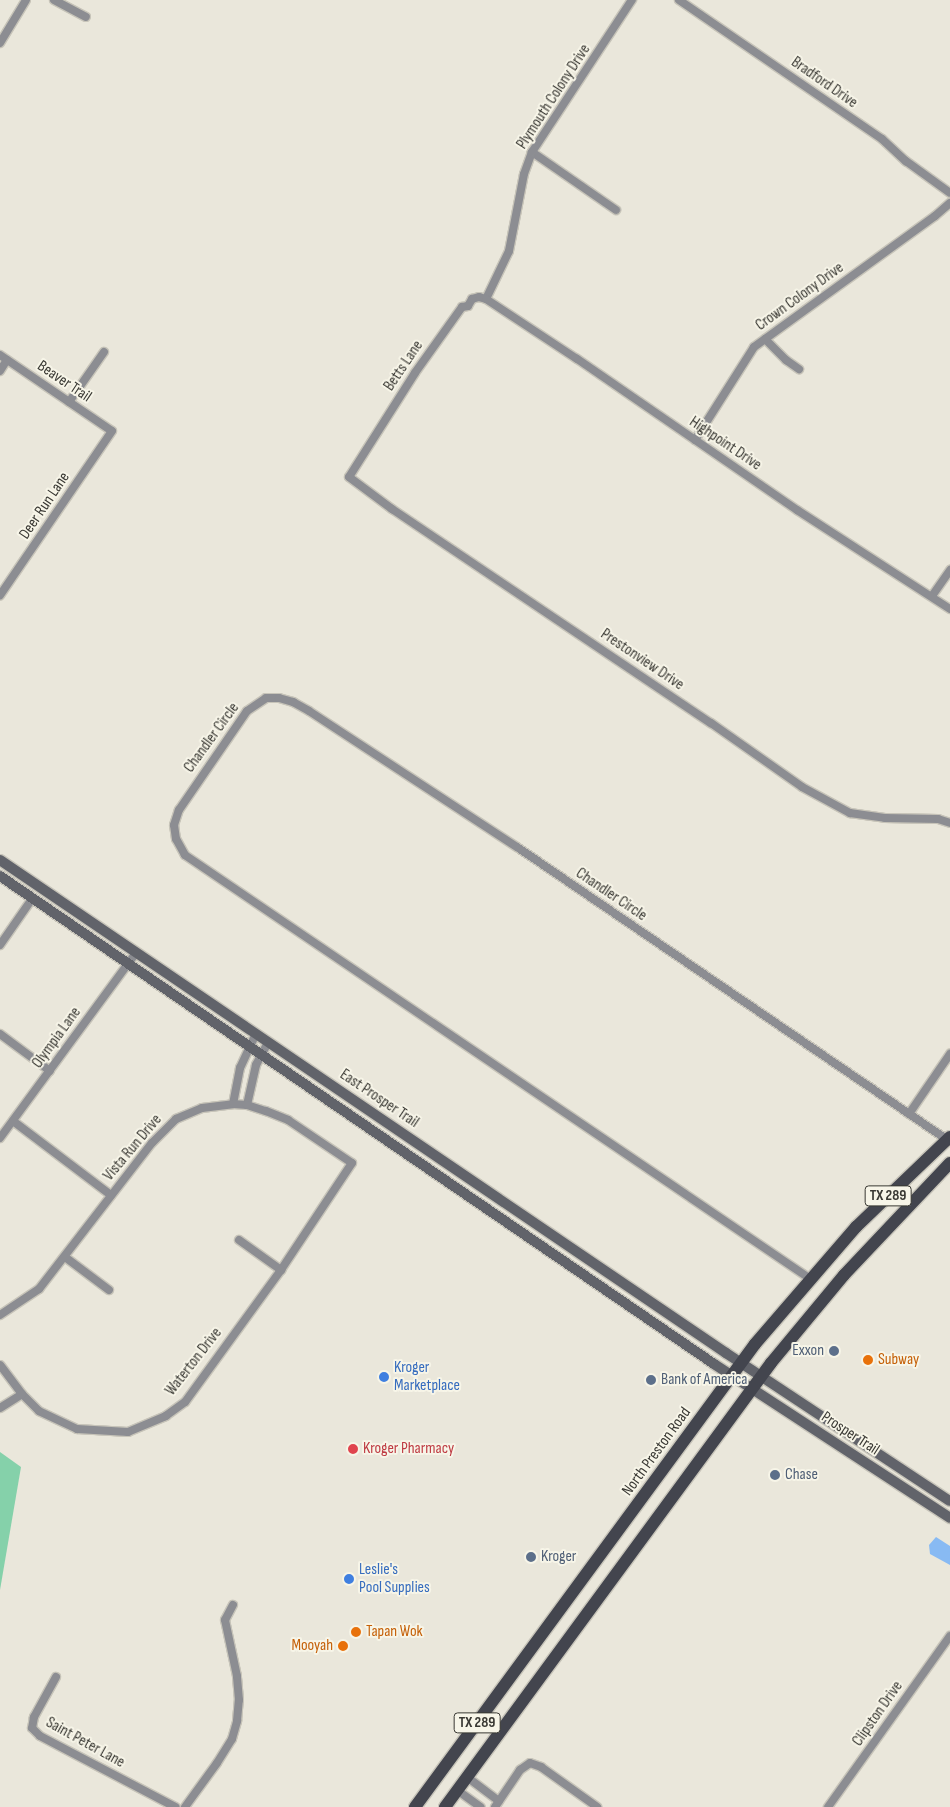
<!DOCTYPE html>
<html>
<head>
<meta charset="utf-8">
<style>
  body { margin:0 }
  #map { position:relative; width:950px; height:1807px; overflow:hidden; background:#eae7db; font-family:"Sofia Sans Condensed",sans-serif }
  div>[style] { position:absolute }
  .green>* { inset:0; background:#85d1aa }
  .water>* { inset:0; background:#88baf3 }
  .roads { filter:drop-shadow(1px 0 #c7c4b9) drop-shadow(-1px 0 #c7c4b9) drop-shadow(0 1px #c7c4b9) drop-shadow(0 -1px #c7c4b9) }
  .street>* { height:8px; margin:-4px; padding:0 4px; transform-origin:4px; border-radius:4px; background:#8c8d92 }
  .secondary>* { height:10px; margin:-5px; padding:0 5px; transform-origin:5px; border-radius:5px; background:#61636a }
  .primary>* { height:12px; margin:-6px; padding:0 6px; transform-origin:6px; border-radius:6px; background:#43454e }
  .dots>* { width:14px; height:14px; translate:-50% -50%; box-sizing:border-box; border:2px solid #f7f5e8; border-radius:50% }
  span { translate:-50% -50%; white-space:nowrap; text-align:center; line-height:1.15; -webkit-text-stroke:4px #f7f5e8; paint-order:stroke }
  .shield-label span { padding:1px 4px; background:#f7f5e8; border:1px solid; border-radius:4px; -webkit-text-stroke-width:0 }
  .shield-label { font-size:15px; color:#393833; font-weight:700 }
  .street-label { font-size:16px; color:#393833 }
  .service-label { font-size:16px; color:#4e5e75 }
  .right { translate:-100% -50%; text-align:right }
  .left { translate:0 -50%; text-align:left }
  .food-label { font-size:16px; color:#c56008 }
  .shop-label { font-size:16px; color:#366cbe }
  .health-label { font-size:16px; color:#be3a42 }
</style>
</head>
<body>
<div id="map">
  <div class="green">
    <i style="clip-path:polygon(0 1452px,21px 1467px,0 1590px)"></i>
  </div>
  <div class="water">
    <i style="clip-path:polygon(936px 1537px,950px 1546px,950px 1565px,930px 1554px,929px 1545px)"></i>
  </div>
  <div class="roads">
    <div class="street">
      <i style="left:54px;top:0;width:36px;rotate:28deg"></i>
      <i style="left:679px;top:0;width:246px;rotate:34.4deg"></i>
      <i style="left:882px;top:139px;width:33px;rotate:43deg"></i>
      <i style="left:906px;top:161px;width:54px;rotate:36deg"></i>
      <i style="left:0;top:43px;width:50px;rotate:-58.8deg"></i>
      <i style="left:532px;top:152px;width:102px;rotate:34.6deg"></i>
      <i style="left:486px;top:299px;width:53px;rotate:-64.4deg"></i>
      <i style="left:509px;top:251px;width:78px;rotate:-79deg"></i>
      <i style="left:524px;top:174px;width:23px;rotate:-70deg"></i>
      <i style="left:532px;top:152px;width:182px;rotate:-56.7deg"></i>
      <i style="left:765px;top:339px;width:30px;rotate:45deg"></i>
      <i style="left:786px;top:360px;width:16px;rotate:35deg"></i>
      <i style="left:0;top:355px;width:135px;rotate:34.2deg"></i>
      <i style="left:112px;top:431px;width:199px;rotate:124.3deg"></i>
      <i style="left:0;top:371px;width:13px;rotate:-58deg"></i>
      <i style="left:69px;top:402px;width:61px;rotate:-55deg"></i>
      <i style="left:695px;top:440px;width:110px;rotate:-57.6deg"></i>
      <i style="left:754px;top:347px;width:223px;rotate:-35.9deg"></i>
      <i style="left:935px;top:216px;width:20px;rotate:-41deg"></i>
      <i style="left:932px;top:596px;width:32px;rotate:-55deg"></i>
      <i style="left:950px;top:609px;width:182px;rotate:-147.1deg"></i>
      <i style="left:797px;top:510px;width:267px;rotate:-145.5deg"></i>
      <i style="left:577px;top:359px;width:109px;rotate:-146.6deg"></i>
      <i style="left:486px;top:299px;width:7px;rotate:-164deg"></i>
      <i style="left:479px;top:297px;width:7px;rotate:164deg"></i>
      <i style="left:472px;top:299px;width:8px;rotate:120deg"></i>
      <i style="left:468px;top:306px;width:6px;rotate:171deg"></i>
      <i style="left:462px;top:307px;width:81px;rotate:125.5deg"></i>
      <i style="left:415px;top:373px;width:123px;rotate:122.4deg"></i>
      <i style="left:349px;top:477px;width:54px;rotate:36.7deg"></i>
      <i style="left:392px;top:509px;width:384px;rotate:33.9deg"></i>
      <i style="left:711px;top:723px;width:111px;rotate:35.1deg"></i>
      <i style="left:802px;top:787px;width:55px;rotate:28.4deg"></i>
      <i style="left:850px;top:813px;width:35px;rotate:8deg"></i>
      <i style="left:885px;top:818px;width:53px;rotate:1.1deg"></i>
      <i style="left:938px;top:819px;width:13px;rotate:18deg"></i>
      <i style="left:0;top:945px;width:56px;rotate:-55.2deg"></i>
      <i style="left:0;top:1034px;width:62px;rotate:36.5deg"></i>
      <i style="left:233px;top:1104px;width:37px;rotate:-79deg"></i>
      <i style="left:240px;top:1068px;width:38px;rotate:-65deg"></i>
      <i style="left:247px;top:1105px;width:41px;rotate:-77.3deg"></i>
      <i style="left:256px;top:1065px;width:26px;rotate:-62deg"></i>
      <i style="left:909px;top:1114px;width:73px;rotate:-55.7deg"></i>
      <i style="left:13px;top:1121px;width:123px;rotate:37.1deg"></i>
      <i style="left:0;top:1138px;width:230px;rotate:-53.7deg"></i>
      <i style="left:239px;top:1240px;width:52px;rotate:35.5deg"></i>
      <i style="left:65px;top:1257px;width:55px;rotate:36.9deg"></i>
      <i style="left:809px;top:1278px;width:754px;rotate:-145.87deg"></i>
      <i style="left:185px;top:855px;width:18px;rotate:-119deg"></i>
      <i style="left:176px;top:839px;width:14px;rotate:-98deg"></i>
      <i style="left:174px;top:825px;width:16px;rotate:-72deg"></i>
      <i style="left:179px;top:810px;width:120px;rotate:-55.5deg"></i>
      <i style="left:247px;top:711px;width:23px;rotate:-34deg"></i>
      <i style="left:266px;top:698px;width:13px"></i>
      <i style="left:279px;top:698px;width:15px;rotate:16deg"></i>
      <i style="left:293px;top:702px;width:18px;rotate:29deg"></i>
      <i style="left:309px;top:711px;width:249px;rotate:33.2deg"></i>
      <i style="left:517px;top:847px;width:523px;rotate:34.24deg"></i>
      <i style="left:0;top:1315px;width:47px;rotate:-33.7deg"></i>
      <i style="left:39px;top:1289px;width:185px;rotate:-52.3deg"></i>
      <i style="left:152px;top:1143px;width:34px;rotate:-45deg"></i>
      <i style="left:176px;top:1119px;width:28px;rotate:-23deg"></i>
      <i style="left:202px;top:1108px;width:31px;rotate:-7deg"></i>
      <i style="left:233px;top:1104px;width:14px;rotate:4deg"></i>
      <i style="left:247px;top:1105px;width:20px;rotate:18deg"></i>
      <i style="left:266px;top:1111px;width:24px;rotate:22deg"></i>
      <i style="left:288px;top:1120px;width:77px;rotate:33.9deg"></i>
      <i style="left:352px;top:1163px;width:128px;rotate:123.6deg"></i>
      <i style="left:281px;top:1270px;width:163px;rotate:126deg"></i>
      <i style="left:185px;top:1402px;width:24px;rotate:144deg"></i>
      <i style="left:166px;top:1416px;width:41px;rotate:157.2deg"></i>
      <i style="left:128px;top:1432px;width:51px;rotate:-176.6deg"></i>
      <i style="left:77px;top:1429px;width:42px;rotate:-154.7deg"></i>
      <i style="left:39px;top:1411px;width:24px;rotate:-135deg"></i>
      <i style="left:22px;top:1394px;width:36px;rotate:-127deg"></i>
      <i style="left:0;top:1408px;width:26px;rotate:-32deg"></i>
      <i style="left:56px;top:1677px;width:46px;rotate:118.8deg"></i>
      <i style="left:34px;top:1717px;width:11px;rotate:100deg"></i>
      <i style="left:32px;top:1728px;width:11px;rotate:45deg"></i>
      <i style="left:40px;top:1736px;width:153px;rotate:27.7deg"></i>
      <i style="left:467px;top:1777px;width:40px;rotate:37deg"></i>
      <i style="left:457px;top:1790px;width:29px;rotate:36deg"></i>
      <i style="left:185px;top:1807px;width:54px;rotate:-54deg"></i>
      <i style="left:217px;top:1763px;width:28px;rotate:-58deg"></i>
      <i style="left:232px;top:1739px;width:19px;rotate:-74deg"></i>
      <i style="left:237px;top:1721px;width:21px;rotate:-85deg"></i>
      <i style="left:239px;top:1700px;width:24px;rotate:-95deg"></i>
      <i style="left:237px;top:1676px;width:57px;rotate:-102.1deg"></i>
      <i style="left:225px;top:1620px;width:17px;rotate:-62deg"></i>
      <i style="left:495px;top:1807px;width:45px;rotate:-56deg"></i>
      <i style="left:520px;top:1770px;width:12px;rotate:-35deg"></i>
      <i style="left:530px;top:1763px;width:12px;rotate:20deg"></i>
      <i style="left:541px;top:1767px;width:69px;rotate:35.5deg"></i>
      <i style="left:828px;top:1807px;width:210px;rotate:-54.5deg"></i>
    </div>
    <div class="secondary">
      <i style="left:0;top:860px;width:878px;rotate:34.18deg"></i>
      <i style="left:726px;top:1353px;width:268px;rotate:33.5deg"></i>
      <i style="left:0;top:876px;width:865px;rotate:34.35deg"></i>
      <i style="left:714px;top:1364px;width:282px;rotate:33.1deg"></i>
    </div>
    <div class="primary">
      <i style="left:415px;top:1807px;width:574px;rotate:-53.71deg"></i>
      <i style="left:755px;top:1344px;width:155px;rotate:-49.2deg"></i>
      <i style="left:856px;top:1227px;width:130px;rotate:-43.8deg"></i>
      <i style="left:445px;top:1807px;width:551px;rotate:-53.71deg"></i>
      <i style="left:771px;top:1363px;width:114px;rotate:-50.3deg"></i>
      <i style="left:844px;top:1275px;width:154px;rotate:-46.6deg"></i>
    </div>
  </div>
  <div class="dots">
    <i style="left:834px;top:1351px;background:#5c6f8a"></i>
    <i style="left:868px;top:1360px;background:#e8710a"></i>
    <i style="left:384px;top:1377px;background:#3f7fe0"></i>
    <i style="left:651px;top:1380px;background:#5c6f8a"></i>
    <i style="left:353px;top:1449px;background:#e0444e"></i>
    <i style="left:775px;top:1475px;background:#5c6f8a"></i>
    <i style="left:531px;top:1557px;background:#5c6f8a"></i>
    <i style="left:349px;top:1579px;background:#3f7fe0"></i>
    <i style="left:356px;top:1632px;background:#e8710a"></i>
    <i style="left:343px;top:1646px;background:#e8710a"></i>
  </div>
  <div class="shield-label">
    <span style="left:888px;top:1196px">TX 289</span>
    <span style="left:477px;top:1723px">TX 289</span>
  </div>
  <div class="street-label">
    <span style="left:824px;top:83px;rotate:35deg">Bradford Drive</span>
    <span style="left:554px;top:97px;rotate:-57deg">Plymouth Colony Drive</span>
    <span style="left:800px;top:297px;rotate:-36deg">Crown Colony Drive</span>
    <span style="left:404px;top:366px;rotate:-56deg">Betts Lane</span>
    <span style="left:64px;top:382px;rotate:34deg">Beaver Trail</span>
    <span style="left:725px;top:444px;rotate:34deg">Highpoint Drive</span>
    <span style="left:45px;top:506px;rotate:-56deg">Deer Run Lane</span>
    <span style="left:642px;top:660px;rotate:34deg">Prestonview Drive</span>
    <span style="left:212px;top:738px;rotate:-54deg">Chandler Circle</span>
    <span style="left:611px;top:895px;rotate:34deg">Chandler Circle</span>
    <span style="left:57px;top:1038px;rotate:-54deg">Olympia Lane</span>
    <span style="left:379px;top:1099px;rotate:34deg">East Prosper Trail</span>
    <span style="left:133px;top:1148px;rotate:-50deg">Vista Run Drive</span>
    <span style="left:194px;top:1362px;rotate:-52deg">Waterton Drive</span>
    <span style="left:850px;top:1434px;rotate:33deg">Prosper Trail</span>
    <span style="left:657px;top:1452px;rotate:-54deg">North Preston Road</span>
    <span style="left:878px;top:1714px;rotate:-55deg">Clipston Drive</span>
    <span style="left:85px;top:1743px;rotate:29deg">Saint Peter Lane</span>
  </div>
  <div class="service-label">
    <span class="right" style="left:824px;top:1351px">Exxon</span>
    <span class="left" style="left:661px;top:1380px">Bank of America</span>
    <span class="left" style="left:785px;top:1475px">Chase</span>
    <span class="left" style="left:541px;top:1557px">Kroger</span>
  </div>
  <div class="food-label">
    <span class="left" style="left:878px;top:1360px">Subway</span>
    <span class="left" style="left:366px;top:1632px">Tapan Wok</span>
    <span class="right" style="left:333px;top:1646px">Mooyah</span>
  </div>
  <div class="shop-label">
    <span class="left" style="left:394px;top:1377px">Kroger<br>Marketplace</span>
    <span class="left" style="left:359px;top:1579px">Leslie's<br>Pool Supplies</span>
  </div>
  <div class="health-label">
    <span class="left" style="left:363px;top:1449px">Kroger Pharmacy</span>
  </div>
</div>
</body>
</html>
